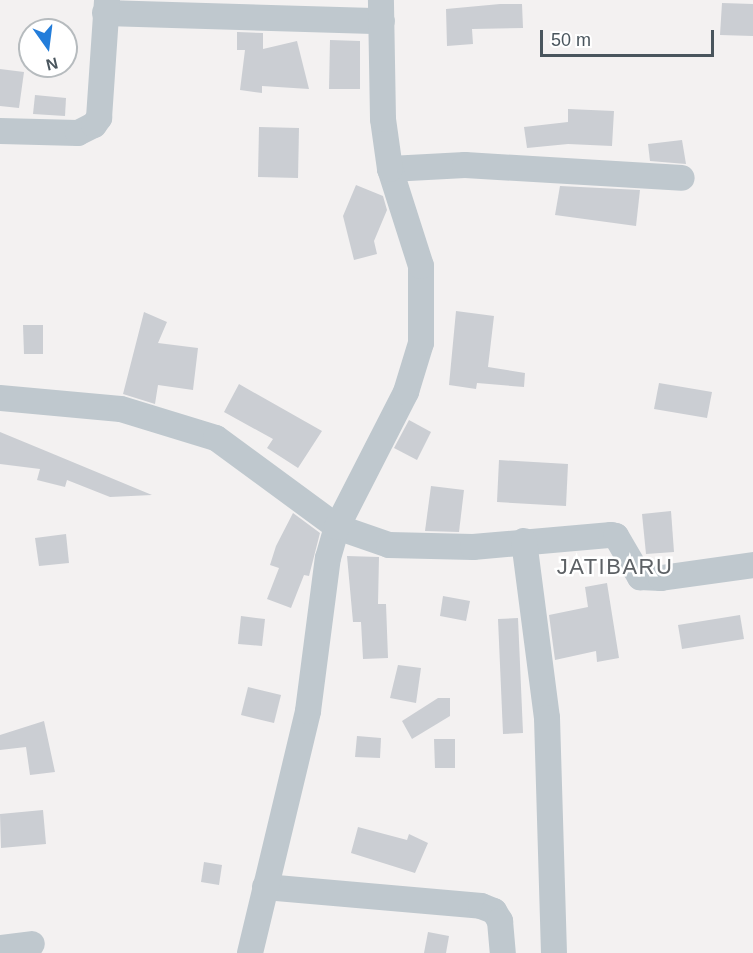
<!DOCTYPE html>
<html>
<head>
<meta charset="utf-8">
<style>
  body { margin:0 }
  #map { position:relative; width:753px; height:953px; overflow:hidden; background:#f3f1f1; font-family:Helvetica,sans-serif }
  div>[style] { position:absolute }
  .building>* { inset:0; background:#cbced3 }
  .minor>* { height:26px; margin:-13px; padding:0 13px; transform-origin:13px; border-radius:13px; background:#bfc8ce }
  span { translate:-50% -50%; white-space:nowrap; text-align:center; line-height:1.15; -webkit-text-stroke:5px #fff; paint-order:stroke }
  .quarter-label { font-size:22px; color:#5d6165; letter-spacing:1.5px }
  .north { position:absolute; left:18px; top:18px; width:60px; height:60px; box-sizing:border-box; background:#fff; border:2px solid #b6bbbe; border-radius:50%; rotate:166deg; font-size:16px; font-weight:700; line-height:24px; text-align:center; color:#49555d }
  .north::after { content:''; display:block; margin:auto; width:21px; height:27px; background:#237dda; clip-path:polygon(50% 0,100% 100%,50% 72%,0 100%) }
  .scale { position:absolute; left:540px; top:30px; width:174px; height:27px; box-sizing:border-box; border:3px solid #49555d; border-top:0; padding-left:8px; font-size:18px; line-height:21px; white-space:nowrap; color:#49555d; -webkit-text-stroke:4px #fff; paint-order:stroke }
</style>
</head>
<body>
<div id="map">
  <div class="building">
    <i style="clip-path:polygon(722px 3px,753px 4px,753px 36px,720px 35px)"></i>
    <i style="clip-path:polygon(500px 4px,522px 4px,523px 28px,472px 29px,473px 44px,447px 46px,446px 9px)"></i>
    <i style="clip-path:polygon(237px 32px,263px 33px,263px 49px,297px 41px,309px 89px,262px 86px,262px 93px,240px 90px,245px 50px,237px 50px)"></i>
    <i style="clip-path:polygon(330px 40px,360px 41px,360px 89px,329px 89px)"></i>
    <i style="clip-path:polygon(0 69px,24px 72px,19px 108px,0 106px)"></i>
    <i style="clip-path:polygon(35px 95px,66px 98px,65px 116px,33px 114px)"></i>
    <i style="clip-path:polygon(568px 109px,614px 111px,612px 146px,568px 144px,527px 148px,524px 127px,568px 122px)"></i>
    <i style="clip-path:polygon(259px 127px,299px 128px,298px 178px,258px 177px)"></i>
    <i style="clip-path:polygon(682px 140px,686px 164px,650px 161px,648px 144px)"></i>
    <i style="clip-path:polygon(356px 185px,383px 196px,387px 210px,374px 241px,377px 254px,354px 260px,343px 216px)"></i>
    <i style="clip-path:polygon(560px 186px,640px 190px,636px 226px,555px 215px)"></i>
    <i style="clip-path:polygon(456px 311px,494px 316px,488px 367px,525px 373px,524px 387px,477px 383px,476px 389px,449px 385px)"></i>
    <i style="clip-path:polygon(144px 312px,167px 322px,158px 343px,198px 348px,193px 390px,158px 385px,155px 404px,123px 394px)"></i>
    <i style="clip-path:polygon(23px 325px,43px 325px,43px 354px,24px 354px)"></i>
    <i style="clip-path:polygon(659px 383px,712px 392px,707px 418px,654px 409px)"></i>
    <i style="clip-path:polygon(239px 384px,322px 431px,298px 468px,267px 448px,273px 439px,224px 412px)"></i>
    <i style="clip-path:polygon(409px 420px,431px 432px,417px 460px,394px 448px)"></i>
    <i style="clip-path:polygon(0 432px,46px 451px,152px 495px,110px 497px,67px 480px,65px 487px,37px 480px,40px 469px,0 464px)"></i>
    <i style="clip-path:polygon(499px 460px,568px 464px,566px 506px,497px 502px)"></i>
    <i style="clip-path:polygon(431px 486px,464px 490px,459px 532px,425px 531px)"></i>
    <i style="clip-path:polygon(671px 511px,674px 552px,646px 554px,642px 514px)"></i>
    <i style="clip-path:polygon(293px 513px,320px 533px,309px 576px,304px 575px,291px 608px,267px 599px,279px 568px,270px 565px,276px 546px)"></i>
    <i style="clip-path:polygon(66px 534px,69px 563px,39px 566px,35px 538px)"></i>
    <i style="clip-path:polygon(347px 556px,379px 557px,378px 604px,386px 604px,388px 658px,363px 659px,361px 622px,353px 622px)"></i>
    <i style="clip-path:polygon(607px 583px,619px 658px,597px 662px,596px 651px,555px 660px,549px 615px,588px 607px,585px 587px)"></i>
    <i style="clip-path:polygon(443px 596px,470px 601px,466px 621px,440px 616px)"></i>
    <i style="clip-path:polygon(740px 615px,744px 639px,682px 649px,678px 625px)"></i>
    <i style="clip-path:polygon(241px 616px,265px 619px,262px 646px,238px 644px)"></i>
    <i style="clip-path:polygon(518px 618px,523px 733px,503px 734px,498px 619px)"></i>
    <i style="clip-path:polygon(398px 665px,421px 668px,416px 703px,390px 698px)"></i>
    <i style="clip-path:polygon(248px 687px,281px 695px,274px 723px,241px 715px)"></i>
    <i style="clip-path:polygon(438px 698px,450px 698px,450px 716px,412px 739px,402px 721px)"></i>
    <i style="clip-path:polygon(44px 721px,55px 772px,30px 775px,26px 747px,0 750px,0 735px)"></i>
    <i style="clip-path:polygon(357px 736px,381px 738px,380px 758px,355px 757px)"></i>
    <i style="clip-path:polygon(434px 739px,455px 739px,455px 768px,435px 768px)"></i>
    <i style="clip-path:polygon(43px 810px,46px 844px,1px 848px,0 814px)"></i>
    <i style="clip-path:polygon(358px 827px,407px 840px,409px 834px,428px 843px,415px 873px,351px 853px)"></i>
    <i style="clip-path:polygon(204px 862px,222px 865px,219px 885px,201px 882px)"></i>
    <i style="clip-path:polygon(428px 932px,449px 936px,446px 953px,424px 953px)"></i>
  </div>
  <div class="minor">
    <i style="left:105px;top:13px;width:277px;rotate:1.7deg"></i>
    <i style="left:0;top:131px;width:78px;rotate:1.5deg"></i>
    <i style="left:78px;top:133px;width:18px;rotate:-27deg"></i>
    <i style="left:94px;top:125px;width:9px;rotate:-54deg"></i>
    <i style="left:99px;top:118px;width:118px;rotate:-86.1deg"></i>
    <i style="left:390px;top:169px;width:75px;rotate:-3.1deg"></i>
    <i style="left:465px;top:165px;width:217px;rotate:3.4deg"></i>
    <i style="left:0;top:398px;width:121px;rotate:5.2deg"></i>
    <i style="left:121px;top:409px;width:99px;rotate:17deg"></i>
    <i style="left:216px;top:438px;width:150px;rotate:36.3deg"></i>
    <i style="left:337px;top:527px;width:55px;rotate:19.1deg"></i>
    <i style="left:389px;top:545px;width:84px;rotate:1.4deg"></i>
    <i style="left:473px;top:547px;width:139px;rotate:-5deg"></i>
    <i style="left:611px;top:535px;width:5px;rotate:11deg"></i>
    <i style="left:616px;top:536px;width:48px;rotate:59.7deg"></i>
    <i style="left:640px;top:577px;width:21px;rotate:3deg"></i>
    <i style="left:661px;top:578px;width:93px;rotate:-8deg"></i>
    <i style="left:524px;top:541px;width:178px;rotate:82.6deg"></i>
    <i style="left:547px;top:718px;width:235px;rotate:88.3deg"></i>
    <i style="left:265px;top:887px;width:217px;rotate:5deg"></i>
    <i style="left:481px;top:906px;width:14px;rotate:21deg"></i>
    <i style="left:494px;top:911px;width:12px;rotate:59deg"></i>
    <i style="left:500px;top:921px;width:32px;rotate:85deg"></i>
    <i style="left:0;top:948px;width:32px;rotate:-7deg"></i>
    <i style="left:250px;top:953px;width:249px;rotate:-76.5deg"></i>
    <i style="left:308px;top:711px;width:154px;rotate:-82.6deg"></i>
    <i style="left:328px;top:558px;width:32px;rotate:-74deg"></i>
    <i style="left:337px;top:527px;width:152px;rotate:-62.9deg"></i>
    <i style="left:406px;top:392px;width:51px;rotate:-73deg"></i>
    <i style="left:421px;top:343px;width:77px;rotate:-90deg"></i>
    <i style="left:421px;top:266px;width:102px;rotate:-107.7deg"></i>
    <i style="left:390px;top:169px;width:50px;rotate:-98deg"></i>
    <i style="left:383px;top:119px;width:119px;rotate:-91deg"></i>
  </div>
  <div class="quarter-label">
    <span style="left:615px;top:567px">JATIBARU</span>
  </div>
  <div class="north">N</div>
  <div class="scale">50 m</div>
</div>
</body>
</html>
